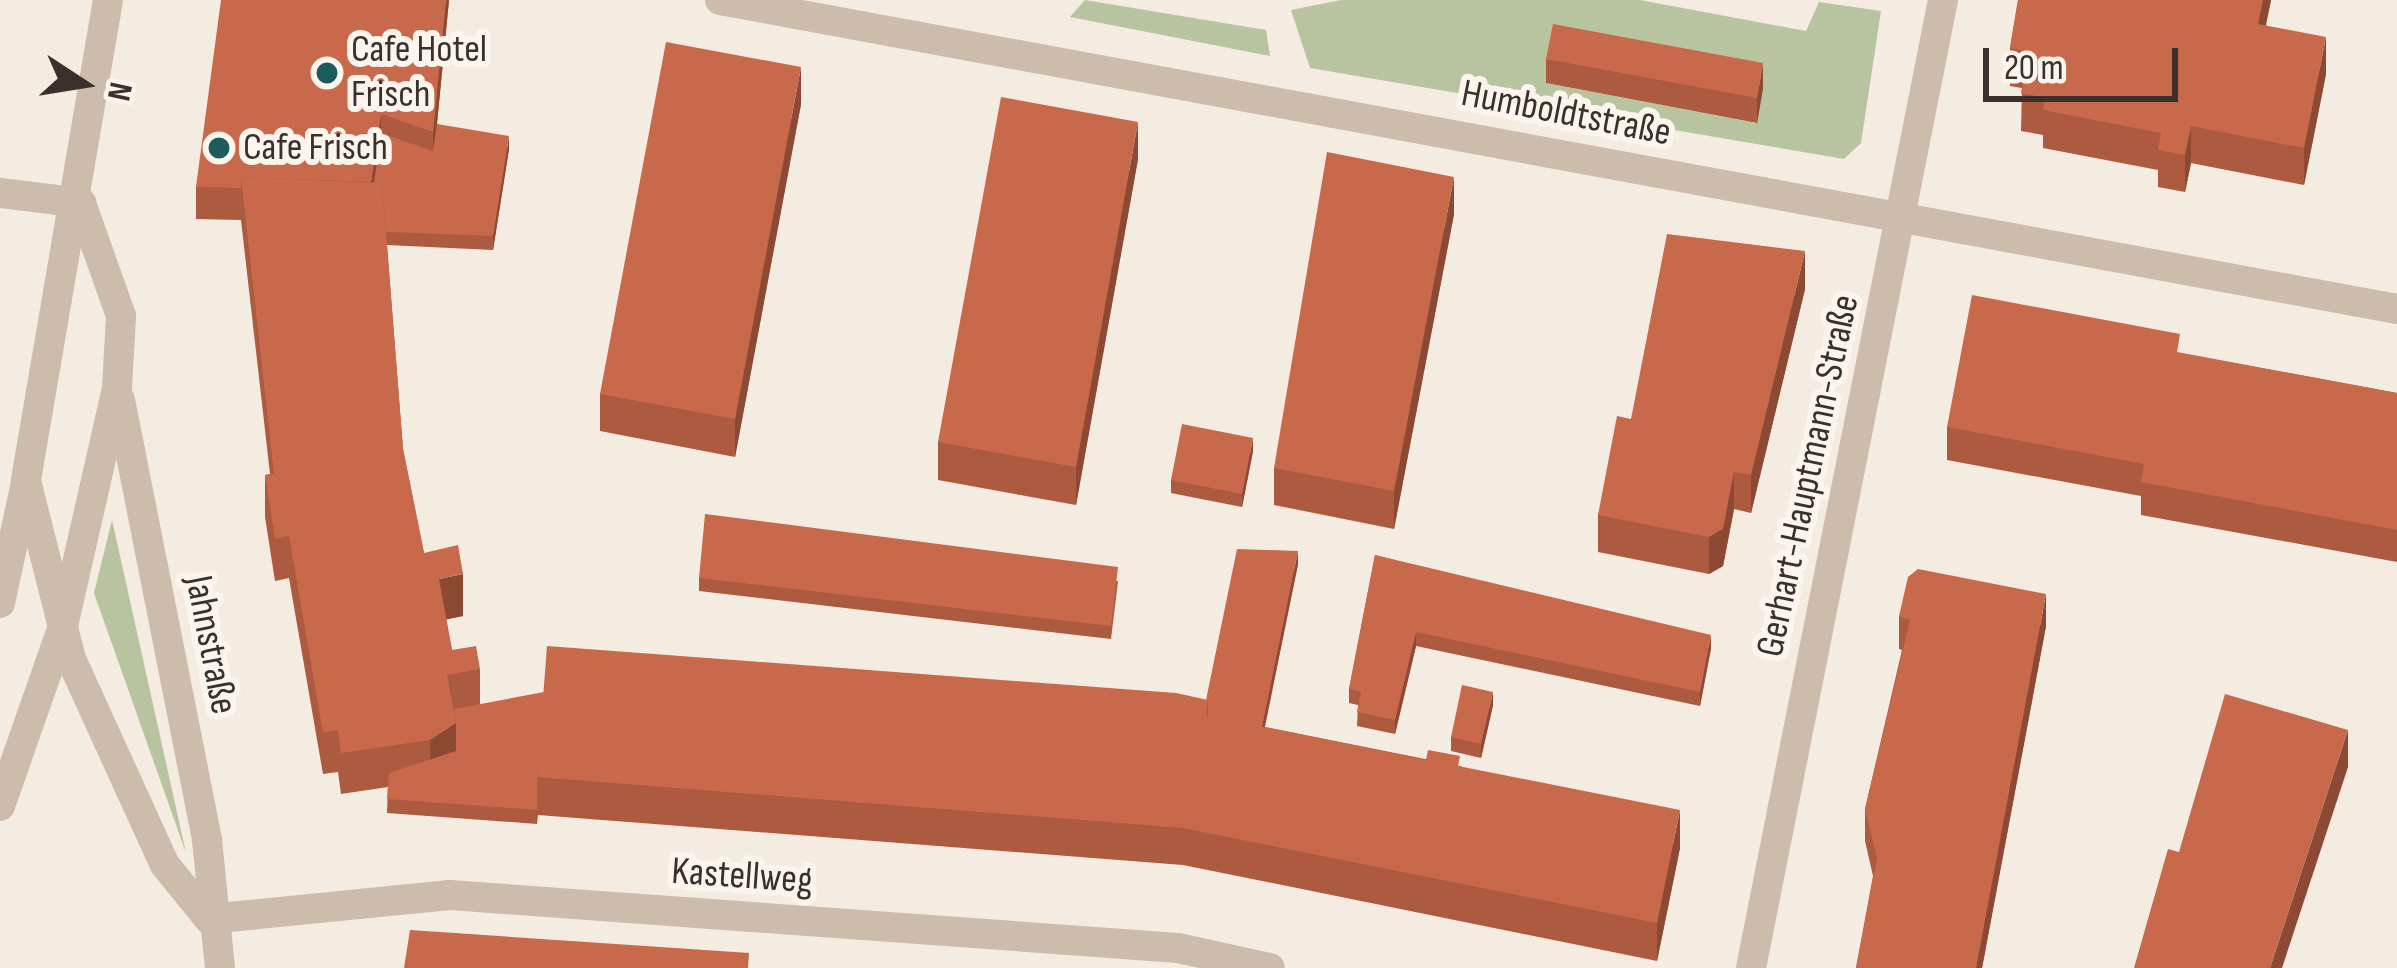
<!DOCTYPE html>
<html>
<head>
<meta charset="utf-8">
<style>
  body { margin:0 }
  #map { position:relative; width:2397px; height:968px; overflow:hidden; background:#f4ebe1; font-family:"Sofia Sans Condensed",sans-serif }
  div>[style] { position:absolute }
  .green>* { inset:0; background:#b8c4a0 }
  .minor>* { height:30px; margin:-15px; padding:0 15px; transform-origin:15px; border-radius:15px; background:#cdbbac }
  .wall>* { inset:0; background:#ac5a40 }
  .shaded-wall>* { inset:0; background:#8c4a34 }
  .building>* { inset:0; background:#c8694b }
  .dots>* { width:33px; height:33px; translate:-50% -50%; box-sizing:border-box; border:6px solid #fbf5ee; border-radius:50% }
  span { translate:-50% -50%; white-space:nowrap; text-align:center; line-height:1.15; -webkit-text-stroke:12px #fbf5ee; paint-order:stroke }
  .poi-label { font-size:39px; color:#3b302b }
  .left { translate:0 -50%; text-align:left }
  .street-label { font-size:39px; color:#3b302b }
  .north { position:absolute; left:24px; top:24px; width:120px; height:120px; -webkit-text-stroke:9px #fbf5ee; paint-order:stroke; rotate:102deg; font-size:33px; font-weight:700; line-height:48px; text-align:center; color:#3b302b }
  .north::after { content:''; display:block; margin:auto; width:42px; height:54px; background:#3b302b; clip-path:polygon(50% 0,100% 100%,50% 72%,0 100%) }
  .scale { position:absolute; left:1983px; top:48px; width:195px; height:54px; box-sizing:border-box; border:6px solid #3b302b; border-top:0; padding-left:15px; font-size:36px; line-height:42px; white-space:nowrap; color:#3b302b; -webkit-text-stroke:9px #fbf5ee; paint-order:stroke }
</style>
</head>
<body>
<div id="map">
  <div class="green">
    <i style="clip-path:polygon(1085px 0,1266px 30px,1270px 56px,1070px 17px)"></i>
    <i style="clip-path:polygon(evenodd,1341px 0,1640px 0,1806px 31px,1819px 2px,1881px 11px,1861px 143px,1844px 159px,1310px 68px,1291px 10px,1341px 0,1546px 83px,1763px 89px,1756px 123px,1546px 83px)"></i>
    <i style="clip-path:polygon(112px 520px,186px 853px,94px 593px)"></i>
  </div>
  <div class="minor">
    <i style="left:108px;top:0;width:488px;rotate:99.7deg"></i>
    <i style="left:26px;top:481px;width:184px;rotate:75.8deg"></i>
    <i style="left:71px;top:659px;width:226px;rotate:65.5deg"></i>
    <i style="left:165px;top:865px;width:70px;rotate:50.8deg"></i>
    <i style="left:720px;top:0;width:1705px;rotate:10.44deg"></i>
    <i style="left:0;top:193px;width:82px;rotate:7deg"></i>
    <i style="left:120px;top:400px;width:449px;rotate:78.8deg"></i>
    <i style="left:207px;top:840px;width:129px;rotate:84.2deg"></i>
    <i style="left:0;top:603px;width:119px;rotate:-77.8deg"></i>
    <i style="left:0;top:806px;width:191px;rotate:-70.7deg"></i>
    <i style="left:63px;top:626px;width:244px;rotate:-77.2deg"></i>
    <i style="left:117px;top:388px;width:72px;rotate:-86.8deg"></i>
    <i style="left:121px;top:316px;width:120px;rotate:-109.5deg"></i>
    <i style="left:209px;top:919px;width:242px;rotate:-5.7deg"></i>
    <i style="left:450px;top:895px;width:730px;rotate:4.16deg"></i>
    <i style="left:1178px;top:948px;width:94px;rotate:12.3deg"></i>
    <i style="left:1751px;top:968px;width:987px;rotate:-78.78deg"></i>
  </div>
  <div class="wall">
    <i style="clip-path:polygon(449px 0,437px 124px,509px 149px,493px 250px,387px 245px,403px 449px,424px 553px,463px 616px,446px 619px,452px 650px,480px 669px,480px 704px,1206px 700px,1298px 564px,1265px 727px,1460px 766px,1680px 848px,1657px 961px,1183px 865px,538px 815px,537px 824px,387px 813px,388px 787px,341px 794px,338px 772px,323px 774px,289px 578px,275px 581px,265px 517px,265px 475px,270px 474px,241px 220px,196px 219px,196px 187px)"></i>
    <i style="clip-path:polygon(2018px 0,2271px 0,2266px 25px,2326px 74px,2304px 185px,2191px 163px,2185px 192px,2158px 187px,2158px 170px,2043px 148px,2043px 135px,2021px 131px,2022px 88px,2010px 86px,2010px 48px)"></i>
    <i style="clip-path:polygon(1546px 59px,1763px 88px,1757px 123px,1546px 83px)"></i>
    <i style="clip-path:polygon(801px 104px,735px 457px,600px 431px,600px 394px)"></i>
    <i style="clip-path:polygon(1138px 159px,1076px 505px,938px 480px,938px 442px)"></i>
    <i style="clip-path:polygon(1454px 214px,1394px 529px,1274px 505px,1274px 468px)"></i>
    <i style="clip-path:polygon(1805px 289px,1751px 513px,1734px 509px,1723px 566px,1709px 574px,1598px 552px,1598px 515px,1631px 419px)"></i>
    <i style="clip-path:polygon(2180px 353px,2397px 393px,2397px 562px,2141px 515px,2141px 496px,1947px 460px,1947px 427px)"></i>
    <i style="clip-path:polygon(1253px 451px,1242px 507px,1171px 493px,1171px 480px)"></i>
    <i style="clip-path:polygon(1375px 555px,1711px 648px,1700px 706px,1416px 646px,1395px 734px,1357px 726px,1358px 705px,1349px 703px,1349px 689px)"></i>
    <i style="clip-path:polygon(699px 578px,1118px 581px,1111px 639px,699px 591px)"></i>
    <i style="clip-path:polygon(1899px 616px,2046px 626px,1982px 968px,1856px 968px,1873px 876px,1865px 841px,1865px 809px,1902px 650px,1899px 649px)"></i>
    <i style="clip-path:polygon(1493px 705px,1481px 758px,1451px 751px,1451px 737px)"></i>
  </div>
  <div class="shaded-wall">
    <i style="clip-path:polygon(446px 0,449px 0,433px 164px,433px 132px)"></i>
    <i style="clip-path:polygon(2263px 0,2271px 0,2258px 61px,2258px 24px)"></i>
    <i style="clip-path:polygon(2326px 37px,2326px 74px,2304px 185px,2304px 148px)"></i>
    <i style="clip-path:polygon(1763px 63px,1763px 88px,1757px 123px,1757px 98px)"></i>
    <i style="clip-path:polygon(801px 67px,801px 104px,735px 457px,735px 419px)"></i>
    <i style="clip-path:polygon(381px 114px,381px 147px,372px 210px,370px 191px)"></i>
    <i style="clip-path:polygon(1138px 122px,1138px 159px,1076px 505px,1076px 467px)"></i>
    <i style="clip-path:polygon(2191px 126px,2191px 163px,2185px 192px,2185px 155px)"></i>
    <i style="clip-path:polygon(509px 136px,509px 149px,493px 250px,493px 236px)"></i>
    <i style="clip-path:polygon(1454px 177px,1454px 214px,1394px 529px,1394px 491px)"></i>
    <i style="clip-path:polygon(1805px 251px,1805px 289px,1751px 513px,1751px 475px)"></i>
    <i style="clip-path:polygon(1253px 438px,1253px 451px,1242px 507px,1242px 494px)"></i>
    <i style="clip-path:polygon(1734px 472px,1734px 509px,1723px 566px,1709px 574px,1709px 537px)"></i>
    <i style="clip-path:polygon(1298px 551px,1298px 564px,1261px 743px,1261px 730px)"></i>
    <i style="clip-path:polygon(463px 574px,463px 616px,439px 621px,439px 579px)"></i>
    <i style="clip-path:polygon(2046px 594px,2046px 626px,1982px 968px,1976px 968px)"></i>
    <i style="clip-path:polygon(1416px 632px,1416px 646px,1395px 734px,1395px 720px)"></i>
    <i style="clip-path:polygon(1711px 635px,1711px 648px,1700px 706px,1700px 692px)"></i>
    <i style="clip-path:polygon(1493px 692px,1493px 705px,1481px 758px,1481px 744px)"></i>
    <i style="clip-path:polygon(456px 723px,456px 764px,430px 781px,430px 740px)"></i>
    <i style="clip-path:polygon(2348px 730px,2348px 767px,2282px 968px,2270px 968px)"></i>
    <i style="clip-path:polygon(1680px 810px,1680px 848px,1657px 961px,1657px 923px)"></i>
  </div>
  <div class="building">
    <i style="clip-path:polygon(221px 0,446px 0,433px 132px,381px 114px,371px 182px,241px 177px,241px 188px,196px 187px)"></i>
    <i style="clip-path:polygon(2018px 0,2263px 0,2258px 24px,2326px 37px,2304px 148px,2191px 126px,2185px 155px,2158px 150px,2161px 133px,2043px 110px,2045px 98px,2021px 93px,2029px 52px,2010px 48px)"></i>
    <i style="clip-path:polygon(1553px 24px,1763px 63px,1757px 98px,1546px 59px)"></i>
    <i style="clip-path:polygon(666px 42px,801px 67px,735px 419px,600px 394px)"></i>
    <i style="clip-path:polygon(1001px 97px,1138px 122px,1076px 467px,938px 442px)"></i>
    <i style="clip-path:polygon(437px 124px,509px 136px,493px 236px,386px 232px,382px 183px,374px 183px,381px 133px,433px 151px)"></i>
    <i style="clip-path:polygon(1327px 152px,1454px 177px,1394px 491px,1274px 468px)"></i>
    <i style="clip-path:polygon(241px 177px,382px 183px,403px 449px,424px 553px,458px 545px,463px 574px,439px 579px,452px 650px,476px 646px,480px 669px,447px 675px,456px 723px,430px 740px,341px 753px,338px 730px,323px 733px,289px 536px,275px 539px,265px 475px,274px 474px)"></i>
    <i style="clip-path:polygon(1667px 234px,1805px 251px,1751px 475px,1734px 472px,1723px 529px,1709px 537px,1598px 515px,1617px 416px,1631px 419px)"></i>
    <i style="clip-path:polygon(1972px 295px,2180px 334px,2177px 352px,2397px 393px,2397px 530px,2141px 482px,2144px 464px,1947px 427px)"></i>
    <i style="clip-path:polygon(1182px 424px,1253px 438px,1242px 494px,1171px 480px)"></i>
    <i style="clip-path:polygon(705px 514px,1118px 567px,1111px 626px,699px 578px)"></i>
    <i style="clip-path:polygon(1237px 549px,1298px 551px,1262px 727px,1208px 716px,1208px 700px,1206px 700px)"></i>
    <i style="clip-path:polygon(1375px 555px,1711px 635px,1700px 692px,1416px 632px,1395px 720px,1357px 712px,1361px 692px,1349px 689px)"></i>
    <i style="clip-path:polygon(1918px 569px,2046px 594px,1976px 968px,1856px 968px,1877px 858px,1865px 809px,1910px 620px,1899px 616px,1908px 577px)"></i>
    <i style="clip-path:polygon(547px 646px,1176px 693px,1208px 700px,1206px 715px,1426px 760px,1428px 750px,1460px 756px,1458px 766px,1680px 810px,1657px 923px,1183px 828px,537px 777px)"></i>
    <i style="clip-path:polygon(1462px 685px,1493px 692px,1481px 744px,1451px 737px)"></i>
    <i style="clip-path:polygon(544px 692px,537px 777px,537px 810px,387px 799px,389px 773px,456px 751px,456px 723px,454px 709px)"></i>
    <i style="clip-path:polygon(2225px 694px,2348px 730px,2270px 968px,2134px 968px,2168px 849px,2179px 852px)"></i>
    <i style="clip-path:polygon(410px 930px,749px 953px,748px 968px,404px 968px)"></i>
  </div>
  <div class="dots">
    <i style="left:327px;top:73px;background:#1f5a5e"></i>
    <i style="left:219px;top:148px;background:#1f5a5e"></i>
  </div>
  <div class="poi-label">
    <span class="left" style="left:351px;top:73px">Cafe Hotel<br>Frisch</span>
    <span class="left" style="left:243px;top:148px">Cafe Frisch</span>
  </div>
  <div class="street-label">
    <span style="left:1566px;top:114px;rotate:11deg">Humboldtstraße</span>
    <span style="left:1809px;top:476px;rotate:-78deg">Gerhart-Hauptmann-Straße</span>
    <span style="left:210px;top:645px;rotate:79deg">Jahnstraße</span>
    <span style="left:742px;top:877px;rotate:4deg">Kastellweg</span>
  </div>
  <div class="north">N</div>
  <div class="scale">20 m</div>
</div>
</body>
</html>
